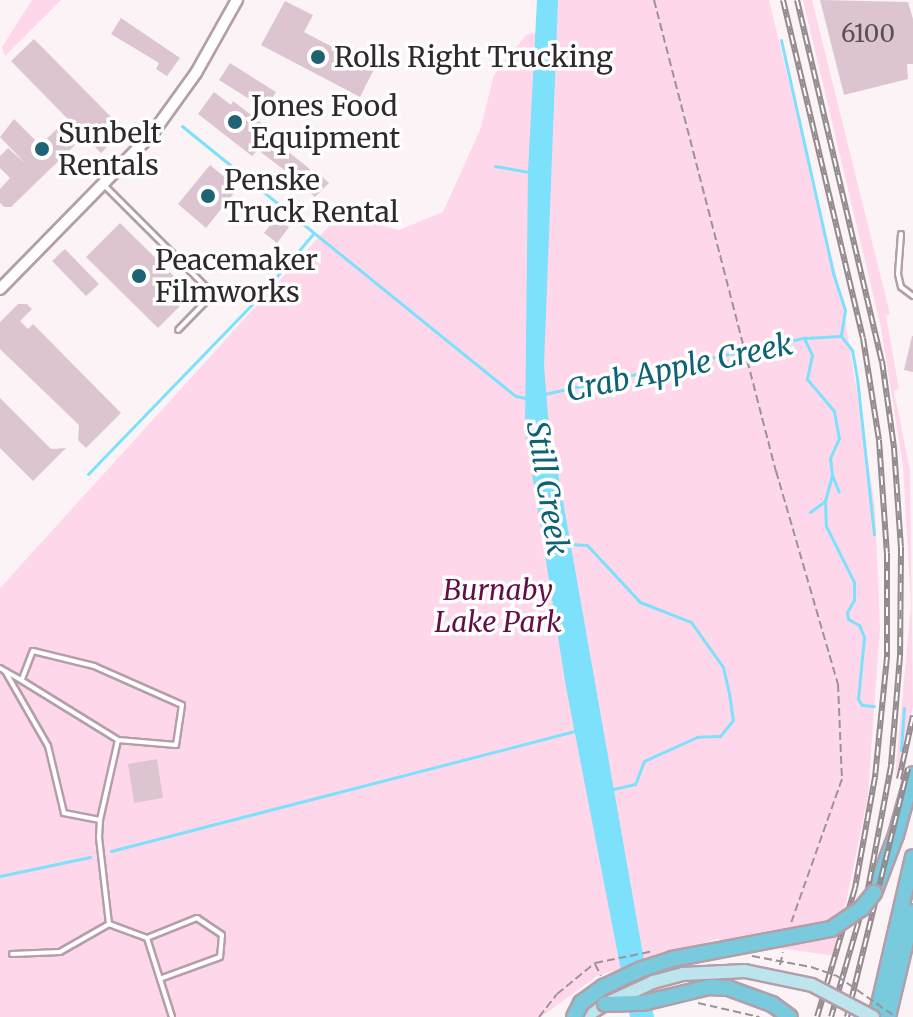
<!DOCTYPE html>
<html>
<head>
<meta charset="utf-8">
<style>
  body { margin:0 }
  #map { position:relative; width:913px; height:1017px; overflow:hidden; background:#fcf3f7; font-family:Merriweather,serif }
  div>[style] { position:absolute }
  .green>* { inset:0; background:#fed7eb }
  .water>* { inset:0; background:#7de1fb }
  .stream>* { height:3px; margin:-1.5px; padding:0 1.5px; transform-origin:1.5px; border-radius:1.5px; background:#7de1fb }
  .building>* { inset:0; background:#dcc5d0 }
  .path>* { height:2px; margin-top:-1px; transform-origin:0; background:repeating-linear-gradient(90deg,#9b9397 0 8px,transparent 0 12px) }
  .roads { filter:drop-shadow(2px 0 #b49ea9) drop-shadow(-2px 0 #b49ea9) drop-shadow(0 2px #b49ea9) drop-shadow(0 -2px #b49ea9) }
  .service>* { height:4px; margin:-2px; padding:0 2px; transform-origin:2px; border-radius:2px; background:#fff }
  .tertiary>* { height:10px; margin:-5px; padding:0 5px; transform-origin:5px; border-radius:5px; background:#fff }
  .secondary>* { height:12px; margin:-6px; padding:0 6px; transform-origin:6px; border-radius:6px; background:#bce5ed }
  .primary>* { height:14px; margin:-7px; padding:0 7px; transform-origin:7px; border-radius:7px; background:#79cadc }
  .rail>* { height:6px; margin-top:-3px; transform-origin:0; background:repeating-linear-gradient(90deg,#fff 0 9px,#938a8e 0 18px); box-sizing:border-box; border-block:2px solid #938a8e }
  .path-bridge>* { height:2px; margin-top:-1px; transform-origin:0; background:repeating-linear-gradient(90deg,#9b9397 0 8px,transparent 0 12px) }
  .bridges { filter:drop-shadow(2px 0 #b49ea9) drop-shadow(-2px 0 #b49ea9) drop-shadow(0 2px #b49ea9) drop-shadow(0 -2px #b49ea9) }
  .secondary-bridge>* { height:12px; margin:-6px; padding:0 6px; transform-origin:6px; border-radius:6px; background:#bce5ed }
  .primary-bridge>* { height:14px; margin:-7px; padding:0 7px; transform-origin:7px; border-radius:7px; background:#79cadc }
  .dots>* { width:22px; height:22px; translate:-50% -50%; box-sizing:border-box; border:4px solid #fff; border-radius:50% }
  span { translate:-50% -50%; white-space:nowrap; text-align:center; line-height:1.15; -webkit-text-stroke:7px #fff; paint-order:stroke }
  .number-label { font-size:24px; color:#5b4f55 }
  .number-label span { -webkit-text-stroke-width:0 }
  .poi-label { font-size:28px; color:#30282c }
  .left { translate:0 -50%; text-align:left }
  .park-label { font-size:28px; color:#640e46; font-style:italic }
  .water-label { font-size:30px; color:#0d6274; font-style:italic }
</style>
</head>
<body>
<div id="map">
  <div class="green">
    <i style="clip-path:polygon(32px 0,61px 0,5px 56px,2px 47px)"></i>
    <i style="clip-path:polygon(550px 0,769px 0,842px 299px,875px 507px,880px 627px,868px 796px,835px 956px,717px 939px,597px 976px,541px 1017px,0 1017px,0 588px,339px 215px,399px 230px,443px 212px,480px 130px,494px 75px,526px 35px,549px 30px)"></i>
    <i style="clip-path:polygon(803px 0,812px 0,890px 314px,886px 316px,899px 389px,894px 391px,910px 470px,913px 706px,895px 778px,911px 605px,903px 466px,881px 328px)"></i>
  </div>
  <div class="water">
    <i style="clip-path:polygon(537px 0,558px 0,544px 365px,548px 416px,654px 1017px,630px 1017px,566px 687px,525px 429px,528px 171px)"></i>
  </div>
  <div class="stream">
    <i style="left:781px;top:40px;width:239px;rotate:77.4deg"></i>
    <i style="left:833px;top:273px;width:39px;rotate:72deg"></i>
    <i style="left:845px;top:310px;width:26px;rotate:99deg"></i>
    <i style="left:841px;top:336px;width:18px;rotate:52deg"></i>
    <i style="left:852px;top:350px;width:28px;rotate:80deg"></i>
    <i style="left:857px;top:378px;width:157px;rotate:83.8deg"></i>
    <i style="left:182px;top:126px;width:429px;rotate:39deg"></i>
    <i style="left:516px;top:396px;width:10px;rotate:11deg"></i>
    <i style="left:495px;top:166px;width:36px;rotate:10deg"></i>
    <i style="left:804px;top:338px;width:37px;rotate:-3deg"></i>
    <i style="left:544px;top:394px;width:266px;rotate:-12.2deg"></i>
    <i style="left:804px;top:338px;width:19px;rotate:65deg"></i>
    <i style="left:812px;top:355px;width:25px;rotate:102deg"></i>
    <i style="left:807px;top:379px;width:42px;rotate:49.8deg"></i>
    <i style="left:834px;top:411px;width:27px;rotate:80deg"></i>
    <i style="left:839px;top:438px;width:22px;rotate:114deg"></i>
    <i style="left:830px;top:458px;width:17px;rotate:83deg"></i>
    <i style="left:832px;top:475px;width:27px;rotate:105deg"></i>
    <i style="left:825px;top:501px;width:25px;rotate:88deg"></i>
    <i style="left:826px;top:526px;width:63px;rotate:63.4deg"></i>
    <i style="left:854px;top:582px;width:18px;rotate:90deg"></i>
    <i style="left:854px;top:600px;width:14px;rotate:120deg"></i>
    <i style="left:847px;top:612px;width:7px;rotate:82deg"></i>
    <i style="left:848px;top:619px;width:13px;rotate:29deg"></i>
    <i style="left:859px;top:625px;width:13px;rotate:67deg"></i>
    <i style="left:864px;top:637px;width:62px;rotate:95.5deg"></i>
    <i style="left:858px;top:699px;width:7px;rotate:56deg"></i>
    <i style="left:862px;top:705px;width:12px;rotate:5deg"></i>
    <i style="left:88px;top:474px;width:246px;rotate:-46deg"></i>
    <i style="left:259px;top:297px;width:83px;rotate:-49.4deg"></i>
    <i style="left:832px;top:475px;width:18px;rotate:68deg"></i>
    <i style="left:810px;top:512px;width:19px;rotate:-36deg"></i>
    <i style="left:569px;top:544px;width:18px;rotate:3deg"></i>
    <i style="left:587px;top:545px;width:78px;rotate:47.1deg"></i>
    <i style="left:640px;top:602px;width:55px;rotate:21.4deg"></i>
    <i style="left:691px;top:622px;width:55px;rotate:54.6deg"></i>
    <i style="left:723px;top:667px;width:27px;rotate:77deg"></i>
    <i style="left:729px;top:693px;width:27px;rotate:82deg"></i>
    <i style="left:733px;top:720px;width:21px;rotate:129deg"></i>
    <i style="left:720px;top:736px;width:23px;rotate:178deg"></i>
    <i style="left:697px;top:737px;width:58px;rotate:155.6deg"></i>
    <i style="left:644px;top:761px;width:25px;rotate:111deg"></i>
    <i style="left:635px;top:784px;width:22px;rotate:167deg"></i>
    <i style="left:901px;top:750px;width:42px;rotate:-85.9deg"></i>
    <i style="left:111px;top:851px;width:480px;rotate:-14.5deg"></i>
    <i style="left:0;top:876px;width:92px;rotate:-11.9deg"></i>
  </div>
  <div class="building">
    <i style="clip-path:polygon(820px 0,908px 2px,913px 19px,913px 64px,907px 64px,908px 79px,844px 95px)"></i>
    <i style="clip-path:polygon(285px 1px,313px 15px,304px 32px,374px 69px,360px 97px,261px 45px)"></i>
    <i style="clip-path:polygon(121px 18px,180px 58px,167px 76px,156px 69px,159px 63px,111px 34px)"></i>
    <i style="clip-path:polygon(34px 39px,124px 130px,101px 153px,11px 61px)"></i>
    <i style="clip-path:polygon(230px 63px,276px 92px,265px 109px,219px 80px)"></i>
    <i style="clip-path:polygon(214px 92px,231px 105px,233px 101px,272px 131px,268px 136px,310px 169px,300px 182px,258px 150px,252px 156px,198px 114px)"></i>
    <i style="clip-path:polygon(14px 119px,40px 145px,58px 128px,75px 145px,11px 207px,4px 207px,0 203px,0 189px,10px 178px,0 168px,0 156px,8px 148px,26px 164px,0 137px)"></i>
    <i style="clip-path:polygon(210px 165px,238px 188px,206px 228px,178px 204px)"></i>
    <i style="clip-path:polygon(315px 170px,329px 183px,315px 197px,301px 185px)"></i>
    <i style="clip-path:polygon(277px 217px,289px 227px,277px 243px,264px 233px)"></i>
    <i style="clip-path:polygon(120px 223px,192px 294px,158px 328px,86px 257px)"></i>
    <i style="clip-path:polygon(65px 249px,99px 284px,86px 296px,52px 261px)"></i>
    <i style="clip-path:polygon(18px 304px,27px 304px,32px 309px,20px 321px,28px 329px,33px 324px,121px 413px,86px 448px,78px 440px,79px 425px,0 349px,0 322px)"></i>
    <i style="clip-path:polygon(912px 336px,913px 336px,913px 372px,904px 370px)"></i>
    <i style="clip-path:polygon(0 398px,51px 449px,66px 448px,33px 481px,0 448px)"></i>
    <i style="clip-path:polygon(157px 759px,163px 798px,134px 803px,128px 764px)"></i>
  </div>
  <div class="path">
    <i style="left:654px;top:0;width:487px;rotate:75.5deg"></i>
    <i style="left:776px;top:471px;width:222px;rotate:73.8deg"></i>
    <i style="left:838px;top:684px;width:95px;rotate:87.6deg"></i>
    <i style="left:842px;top:779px;width:153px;rotate:109.5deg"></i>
    <i style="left:595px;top:964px;width:13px;rotate:63deg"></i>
    <i style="left:780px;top:965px;width:13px;rotate:-77deg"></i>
    <i style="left:698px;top:1003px;width:63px;rotate:12.9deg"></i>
    <i style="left:539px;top:1017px;width:29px;rotate:-52deg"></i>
    <i style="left:557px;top:994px;width:49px;rotate:-39.2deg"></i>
    <i style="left:595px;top:963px;width:60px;rotate:-11.5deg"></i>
  </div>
  <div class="roads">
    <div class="service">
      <i style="left:105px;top:186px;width:153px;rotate:45deg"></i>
      <i style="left:213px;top:294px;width:50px;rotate:134.2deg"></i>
      <i style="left:901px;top:234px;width:40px;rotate:94.3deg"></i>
      <i style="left:898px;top:274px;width:13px;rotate:77deg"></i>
      <i style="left:901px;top:287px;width:15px;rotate:37deg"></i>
      <i style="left:0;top:668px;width:6px;rotate:31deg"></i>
      <i style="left:5px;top:671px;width:18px;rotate:29deg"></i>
      <i style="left:21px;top:680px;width:114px;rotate:31.7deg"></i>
      <i style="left:118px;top:740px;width:82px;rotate:102.7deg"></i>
      <i style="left:100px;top:820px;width:37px;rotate:-169deg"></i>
      <i style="left:64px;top:813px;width:69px;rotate:-103.4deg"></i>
      <i style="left:48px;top:746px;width:86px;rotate:-119.8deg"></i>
      <i style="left:22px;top:679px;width:30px;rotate:-69deg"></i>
      <i style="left:33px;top:651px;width:63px;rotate:13.8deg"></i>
      <i style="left:94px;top:666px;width:96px;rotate:23.9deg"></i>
      <i style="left:182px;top:705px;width:40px;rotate:98.5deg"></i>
      <i style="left:176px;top:745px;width:58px;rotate:-175.1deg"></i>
      <i style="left:109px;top:924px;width:40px;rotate:20.2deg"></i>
      <i style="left:147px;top:938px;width:83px;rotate:72.4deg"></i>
      <i style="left:147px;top:938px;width:54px;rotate:-21.8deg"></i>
      <i style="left:197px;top:918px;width:30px;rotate:34deg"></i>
      <i style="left:222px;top:935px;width:22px;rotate:95deg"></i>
      <i style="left:220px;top:957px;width:64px;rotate:159.9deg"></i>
      <i style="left:12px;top:954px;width:48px;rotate:-2.4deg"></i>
      <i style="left:60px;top:952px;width:56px;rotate:-29.7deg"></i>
      <i style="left:109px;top:924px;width:87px;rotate:-96.6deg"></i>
      <i style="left:99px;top:838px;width:18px;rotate:-87deg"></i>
    </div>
    <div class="tertiary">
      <i style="left:0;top:289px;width:217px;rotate:-45.6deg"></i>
      <i style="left:152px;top:134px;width:75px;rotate:-54.2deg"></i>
      <i style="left:196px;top:73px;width:84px;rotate:-60.7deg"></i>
    </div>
    <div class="secondary">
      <i style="left:584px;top:1017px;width:25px;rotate:-32deg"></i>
    </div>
    <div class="primary">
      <i style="left:874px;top:893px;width:62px;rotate:-69.2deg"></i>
      <i style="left:896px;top:835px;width:63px;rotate:-74.4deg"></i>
      <i style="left:876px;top:1017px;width:164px;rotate:-77deg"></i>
      <i style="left:888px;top:1017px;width:108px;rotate:-76.6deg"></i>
    </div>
  </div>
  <div class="rail">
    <i style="left:783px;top:0;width:347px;rotate:76.7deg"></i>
    <i style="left:863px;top:338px;width:103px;rotate:81.1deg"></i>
    <i style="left:879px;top:440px;width:113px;rotate:86deg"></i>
    <i style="left:887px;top:553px;width:104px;rotate:90deg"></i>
    <i style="left:887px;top:657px;width:121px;rotate:95.7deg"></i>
    <i style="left:875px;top:777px;width:113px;rotate:100.2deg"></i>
    <i style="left:855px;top:888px;width:134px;rotate:106.4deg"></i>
    <i style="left:797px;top:0;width:371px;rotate:76.8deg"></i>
    <i style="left:882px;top:361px;width:88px;rotate:82.1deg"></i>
    <i style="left:894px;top:448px;width:99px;rotate:86deg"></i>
    <i style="left:901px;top:547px;width:109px;rotate:90.5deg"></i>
    <i style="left:900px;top:656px;width:110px;rotate:94.7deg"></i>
    <i style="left:891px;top:766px;width:125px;rotate:100.6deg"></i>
    <i style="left:868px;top:889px;width:133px;rotate:106.1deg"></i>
    <i style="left:899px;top:779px;width:65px;rotate:-77.5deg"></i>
    <i style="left:847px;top:1017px;width:256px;rotate:-76.2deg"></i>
  </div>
  <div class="path-bridge">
    <i style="left:752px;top:956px;width:60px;rotate:10.6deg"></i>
    <i style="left:811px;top:967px;width:28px;rotate:19deg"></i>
    <i style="left:837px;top:976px;width:72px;rotate:34.8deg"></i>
  </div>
  <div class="bridges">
    <div class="secondary-bridge">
      <i style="left:608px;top:1003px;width:50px;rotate:-25deg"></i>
      <i style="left:653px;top:982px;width:31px;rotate:-15deg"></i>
      <i style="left:683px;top:974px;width:62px;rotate:-2.8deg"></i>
      <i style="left:745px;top:971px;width:68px;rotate:11.8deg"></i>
      <i style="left:812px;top:985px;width:69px;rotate:27.7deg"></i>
    </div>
    <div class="primary-bridge">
      <i style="left:605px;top:1004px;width:38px;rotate:-2deg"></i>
      <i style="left:643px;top:1003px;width:68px;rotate:-13.6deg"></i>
      <i style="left:709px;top:987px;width:19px;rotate:3deg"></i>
      <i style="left:728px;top:988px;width:47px;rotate:20deg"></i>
      <i style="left:772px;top:1004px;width:22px;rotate:36deg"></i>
      <i style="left:574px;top:1017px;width:16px;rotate:-63deg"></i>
      <i style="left:581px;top:1003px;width:27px;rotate:-36deg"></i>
      <i style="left:603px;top:987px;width:43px;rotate:-24.8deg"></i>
      <i style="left:642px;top:969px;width:32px;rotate:-18deg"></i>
      <i style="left:672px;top:959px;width:162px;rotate:-10.7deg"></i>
      <i style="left:831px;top:929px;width:36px;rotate:-34deg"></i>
      <i style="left:861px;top:909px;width:21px;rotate:-51deg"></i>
    </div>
  </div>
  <div class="dots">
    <i style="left:318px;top:57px;background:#1d6374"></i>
    <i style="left:235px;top:122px;background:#1d6374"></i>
    <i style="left:42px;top:149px;background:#1d6374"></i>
    <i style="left:208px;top:196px;background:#1d6374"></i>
    <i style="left:139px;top:276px;background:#1d6374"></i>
  </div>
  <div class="number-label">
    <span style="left:868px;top:34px">6100</span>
  </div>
  <div class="poi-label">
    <span class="left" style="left:334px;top:57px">Rolls Right Trucking</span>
    <span class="left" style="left:251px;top:122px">Jones Food<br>Equipment</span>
    <span class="left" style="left:58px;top:149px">Sunbelt<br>Rentals</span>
    <span class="left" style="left:224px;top:196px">Penske<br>Truck Rental</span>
    <span class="left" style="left:155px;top:276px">Peacemaker<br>Filmworks</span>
  </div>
  <div class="park-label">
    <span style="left:498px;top:606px">Burnaby<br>Lake Park</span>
  </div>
  <div class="water-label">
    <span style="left:679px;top:367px;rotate:-12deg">Crab Apple Creek</span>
    <span style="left:548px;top:488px;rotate:81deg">Still Creek</span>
  </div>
</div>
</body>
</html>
